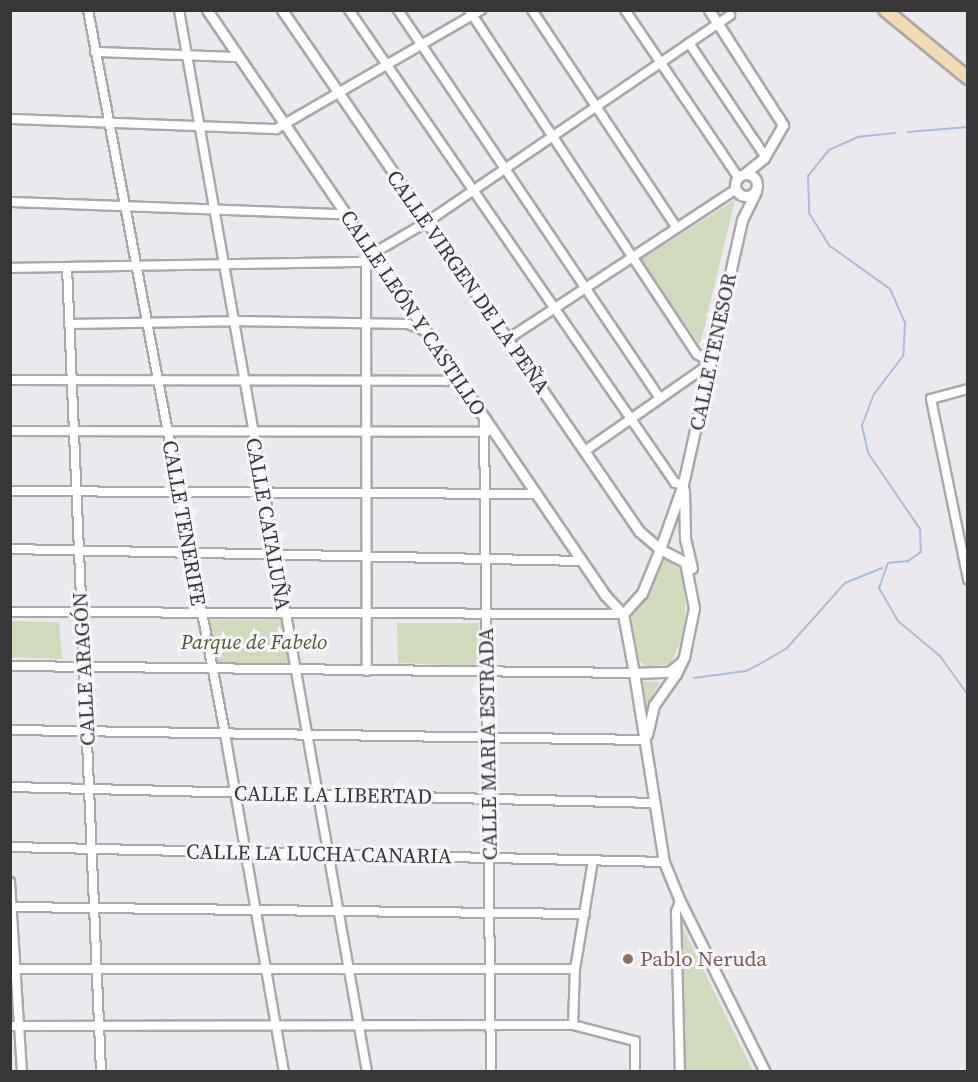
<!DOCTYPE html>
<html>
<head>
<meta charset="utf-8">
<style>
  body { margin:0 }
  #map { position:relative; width:978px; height:1082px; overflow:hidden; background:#ebe8ee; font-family:"Source Serif 4",serif }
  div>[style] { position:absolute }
  .green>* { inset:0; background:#d0dabc }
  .stream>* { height:2px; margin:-1px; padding:0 1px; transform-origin:1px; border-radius:1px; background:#acbcdb }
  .roads { filter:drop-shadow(2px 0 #aaa7ad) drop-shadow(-2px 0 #aaa7ad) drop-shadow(0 2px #aaa7ad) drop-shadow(0 -2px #aaa7ad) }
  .minor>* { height:8px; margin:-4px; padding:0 4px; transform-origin:4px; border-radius:4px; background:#fff }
  .tertiary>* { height:9px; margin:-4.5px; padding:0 4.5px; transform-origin:4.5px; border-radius:4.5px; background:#fff }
  .tertiary>.ring { margin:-4.5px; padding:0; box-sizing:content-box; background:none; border:9px solid #fff; border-radius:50% }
  .primary>* { height:12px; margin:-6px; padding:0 6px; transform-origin:6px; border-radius:6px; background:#f4dab0 }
  .dots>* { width:16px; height:16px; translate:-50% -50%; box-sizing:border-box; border:3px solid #f8f5fb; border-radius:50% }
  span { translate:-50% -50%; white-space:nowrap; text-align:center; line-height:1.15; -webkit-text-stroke:6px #f8f5fb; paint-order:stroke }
  .street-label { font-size:21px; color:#373638 }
  .park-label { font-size:21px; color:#4c5a27; font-style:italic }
  .education-label { font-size:21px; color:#785e54 }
  .left { translate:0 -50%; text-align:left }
  .frame { position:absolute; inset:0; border:12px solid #373638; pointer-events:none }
</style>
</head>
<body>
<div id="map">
  <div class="green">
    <i style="clip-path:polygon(735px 200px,700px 345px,640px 260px)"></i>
    <i style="clip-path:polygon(667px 557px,680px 563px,686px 579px,685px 630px,671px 664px,646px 667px,638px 659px,631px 616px,645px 597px,660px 560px)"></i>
    <i style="clip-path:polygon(294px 619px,300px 664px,215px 664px,207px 620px)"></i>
    <i style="clip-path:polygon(11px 621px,59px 622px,62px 659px,11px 657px)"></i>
    <i style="clip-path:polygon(397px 623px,479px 623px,479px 662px,474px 666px,398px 663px)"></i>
    <i style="clip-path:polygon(640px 681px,660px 682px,645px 708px,642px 701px)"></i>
    <i style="clip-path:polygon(681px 930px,684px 930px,753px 1071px,687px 1071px,681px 1054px)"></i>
  </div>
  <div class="stream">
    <i style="left:908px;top:132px;width:60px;rotate:-4.8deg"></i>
    <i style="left:895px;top:133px;width:37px;rotate:174deg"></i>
    <i style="left:858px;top:137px;width:32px;rotate:156deg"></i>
    <i style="left:829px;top:150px;width:33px;rotate:129deg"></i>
    <i style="left:808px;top:176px;width:37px;rotate:88deg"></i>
    <i style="left:809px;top:213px;width:39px;rotate:58deg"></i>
    <i style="left:830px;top:246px;width:74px;rotate:35.6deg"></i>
    <i style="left:890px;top:289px;width:37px;rotate:66deg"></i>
    <i style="left:905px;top:323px;width:33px;rotate:93deg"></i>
    <i style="left:903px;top:356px;width:48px;rotate:127.3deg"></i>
    <i style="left:874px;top:394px;width:34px;rotate:111deg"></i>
    <i style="left:862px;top:426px;width:28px;rotate:77deg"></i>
    <i style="left:868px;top:453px;width:92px;rotate:55.6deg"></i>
    <i style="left:920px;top:529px;width:23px;rotate:88deg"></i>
    <i style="left:921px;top:552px;width:16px;rotate:145deg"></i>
    <i style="left:908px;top:561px;width:20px;rotate:174deg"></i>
    <i style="left:888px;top:563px;width:27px;rotate:110deg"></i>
    <i style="left:879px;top:588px;width:38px;rotate:60deg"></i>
    <i style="left:898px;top:621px;width:55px;rotate:39.8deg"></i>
    <i style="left:940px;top:656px;width:48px;rotate:54.3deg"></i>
    <i style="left:694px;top:678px;width:52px;rotate:-7.7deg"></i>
    <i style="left:746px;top:671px;width:13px;rotate:-27deg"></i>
    <i style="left:758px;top:665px;width:32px;rotate:-30deg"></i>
    <i style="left:786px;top:649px;width:89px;rotate:-48.2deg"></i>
    <i style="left:845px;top:583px;width:40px;rotate:-22deg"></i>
  </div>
  <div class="roads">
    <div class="minor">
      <i style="left:88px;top:10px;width:737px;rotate:79.28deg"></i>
      <i style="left:225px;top:734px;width:343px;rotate:80.1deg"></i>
      <i style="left:179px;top:10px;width:1079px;rotate:79.96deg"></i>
      <i style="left:349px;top:10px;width:574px;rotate:55.42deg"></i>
      <i style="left:675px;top:483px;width:8px;rotate:7deg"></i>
      <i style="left:398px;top:10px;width:468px;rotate:56deg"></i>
      <i style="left:469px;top:10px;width:413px;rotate:56.5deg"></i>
      <i style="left:697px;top:354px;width:17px;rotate:33deg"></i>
      <i style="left:711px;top:363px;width:154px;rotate:145.1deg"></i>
      <i style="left:532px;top:10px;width:260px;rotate:56.4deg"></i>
      <i style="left:625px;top:10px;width:202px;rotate:55.9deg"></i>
      <i style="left:689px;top:43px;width:136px;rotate:56.1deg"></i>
      <i style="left:95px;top:52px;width:143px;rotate:2deg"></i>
      <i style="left:10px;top:119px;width:266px;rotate:2.2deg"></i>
      <i style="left:276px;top:129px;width:237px;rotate:-30.1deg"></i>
      <i style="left:10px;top:202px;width:335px;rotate:2.1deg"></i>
      <i style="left:366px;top:262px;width:10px;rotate:-53deg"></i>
      <i style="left:372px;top:254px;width:64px;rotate:-30.2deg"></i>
      <i style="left:427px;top:222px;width:367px;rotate:-34.3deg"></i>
      <i style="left:366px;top:262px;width:409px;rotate:89.9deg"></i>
      <i style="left:67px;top:267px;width:806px;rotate:87.58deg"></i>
      <i style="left:10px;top:268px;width:356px;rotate:-1deg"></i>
      <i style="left:69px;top:324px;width:164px;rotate:-1deg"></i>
      <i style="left:233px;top:321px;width:175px;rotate:1deg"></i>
      <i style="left:408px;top:324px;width:18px;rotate:22deg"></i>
      <i style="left:508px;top:339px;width:273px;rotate:-33.3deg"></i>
      <i style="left:10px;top:380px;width:436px;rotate:0.1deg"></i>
      <i style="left:446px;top:381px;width:11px;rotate:-41deg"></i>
      <i style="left:968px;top:389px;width:38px;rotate:165deg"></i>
      <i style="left:931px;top:399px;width:184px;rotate:78.4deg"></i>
      <i style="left:484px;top:419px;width:653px;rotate:89.39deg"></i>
      <i style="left:10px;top:431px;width:477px;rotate:0.1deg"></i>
      <i style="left:10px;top:491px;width:527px;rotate:0.33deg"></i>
      <i style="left:10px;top:549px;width:572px;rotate:1.2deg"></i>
      <i style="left:10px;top:612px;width:613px;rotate:0.19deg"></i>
      <i style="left:10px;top:666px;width:624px;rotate:0.64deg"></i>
      <i style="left:10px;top:730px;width:636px;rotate:0.9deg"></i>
      <i style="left:10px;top:787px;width:645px;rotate:1.42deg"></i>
      <i style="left:10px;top:847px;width:654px;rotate:1.31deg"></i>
      <i style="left:10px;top:882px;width:190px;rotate:86.4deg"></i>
      <i style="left:680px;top:901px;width:12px;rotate:110deg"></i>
      <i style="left:676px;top:912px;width:160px;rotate:88.6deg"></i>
      <i style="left:10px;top:907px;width:575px;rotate:0.7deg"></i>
      <i style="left:10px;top:969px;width:565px"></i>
      <i style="left:573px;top:1025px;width:56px;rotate:-88deg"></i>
      <i style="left:575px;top:969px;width:110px;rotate:-80.6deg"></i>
      <i style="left:10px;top:1026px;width:563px;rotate:-0.1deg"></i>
      <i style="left:573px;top:1025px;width:64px;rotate:14.5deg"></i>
      <i style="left:635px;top:1041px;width:31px;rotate:90deg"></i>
    </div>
    <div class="tertiary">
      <i style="left:207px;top:10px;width:708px;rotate:55.77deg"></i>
      <i style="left:605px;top:595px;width:26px;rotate:47deg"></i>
      <i style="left:282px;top:10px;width:632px;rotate:55.58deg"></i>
      <i style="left:639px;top:531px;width:28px;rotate:41deg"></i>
      <i style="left:660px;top:549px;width:69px;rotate:-70.5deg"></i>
      <i style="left:683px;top:484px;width:271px;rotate:-77.4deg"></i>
      <i style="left:742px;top:220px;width:32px;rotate:-64deg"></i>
      <i style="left:709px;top:10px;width:137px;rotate:57.2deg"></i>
      <i style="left:783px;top:125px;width:38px;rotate:120deg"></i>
      <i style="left:764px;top:158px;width:26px;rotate:141deg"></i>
      <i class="ring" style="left:735px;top:174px;width:13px;height:13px"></i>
      <i style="left:684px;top:490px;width:48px;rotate:88.8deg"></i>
      <i style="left:685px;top:538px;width:31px;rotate:77deg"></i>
      <i style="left:634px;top:673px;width:191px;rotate:81deg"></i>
      <i style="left:664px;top:862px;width:42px;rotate:67.7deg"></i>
      <i style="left:680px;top:901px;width:191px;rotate:63.6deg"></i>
      <i style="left:647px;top:735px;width:31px;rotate:-77deg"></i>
      <i style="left:654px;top:705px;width:38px;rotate:-55deg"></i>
      <i style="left:676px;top:674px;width:19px;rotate:-65deg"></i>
      <i style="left:684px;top:657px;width:50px;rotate:-78.5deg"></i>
      <i style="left:694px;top:608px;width:47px;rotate:-101.1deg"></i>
      <i style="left:685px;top:562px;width:28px;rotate:-153deg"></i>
      <i style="left:660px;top:549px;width:48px;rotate:112.2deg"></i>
      <i style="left:642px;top:593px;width:28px;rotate:132deg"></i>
      <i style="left:623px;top:614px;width:60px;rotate:79.4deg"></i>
      <i style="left:634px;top:673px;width:35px;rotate:-2deg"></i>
      <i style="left:669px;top:672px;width:16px;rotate:-38deg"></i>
    </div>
    <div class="primary">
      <i style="left:885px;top:10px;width:107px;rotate:39.3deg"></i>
    </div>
  </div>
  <div class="dots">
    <i style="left:628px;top:959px;background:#8d6e63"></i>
  </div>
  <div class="street-label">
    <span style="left:468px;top:282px;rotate:55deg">CALLE VIRGEN DE LA PEÑA</span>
    <span style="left:413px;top:313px;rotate:56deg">CALLE LEÓN Y CASTILLO</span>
    <span style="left:713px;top:352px;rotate:-78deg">CALLE TENESOR</span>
    <span style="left:184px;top:523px;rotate:80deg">CALLE TENERIFE</span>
    <span style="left:268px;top:524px;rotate:80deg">CALLE CATALUÑA</span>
    <span style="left:84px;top:669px;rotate:-93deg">CALLE ARAGÓN</span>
    <span style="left:488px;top:744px;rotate:-91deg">CALLE MARIA ESTRADA</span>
    <span style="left:333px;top:795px;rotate:1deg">CALLE LA LIBERTAD</span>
    <span style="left:319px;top:854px;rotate:1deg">CALLE LA LUCHA CANARIA</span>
  </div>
  <div class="park-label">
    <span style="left:254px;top:642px">Parque de Fabelo</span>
  </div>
  <div class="education-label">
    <span class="left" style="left:640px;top:959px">Pablo Neruda</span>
  </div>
  <div class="frame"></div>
</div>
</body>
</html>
